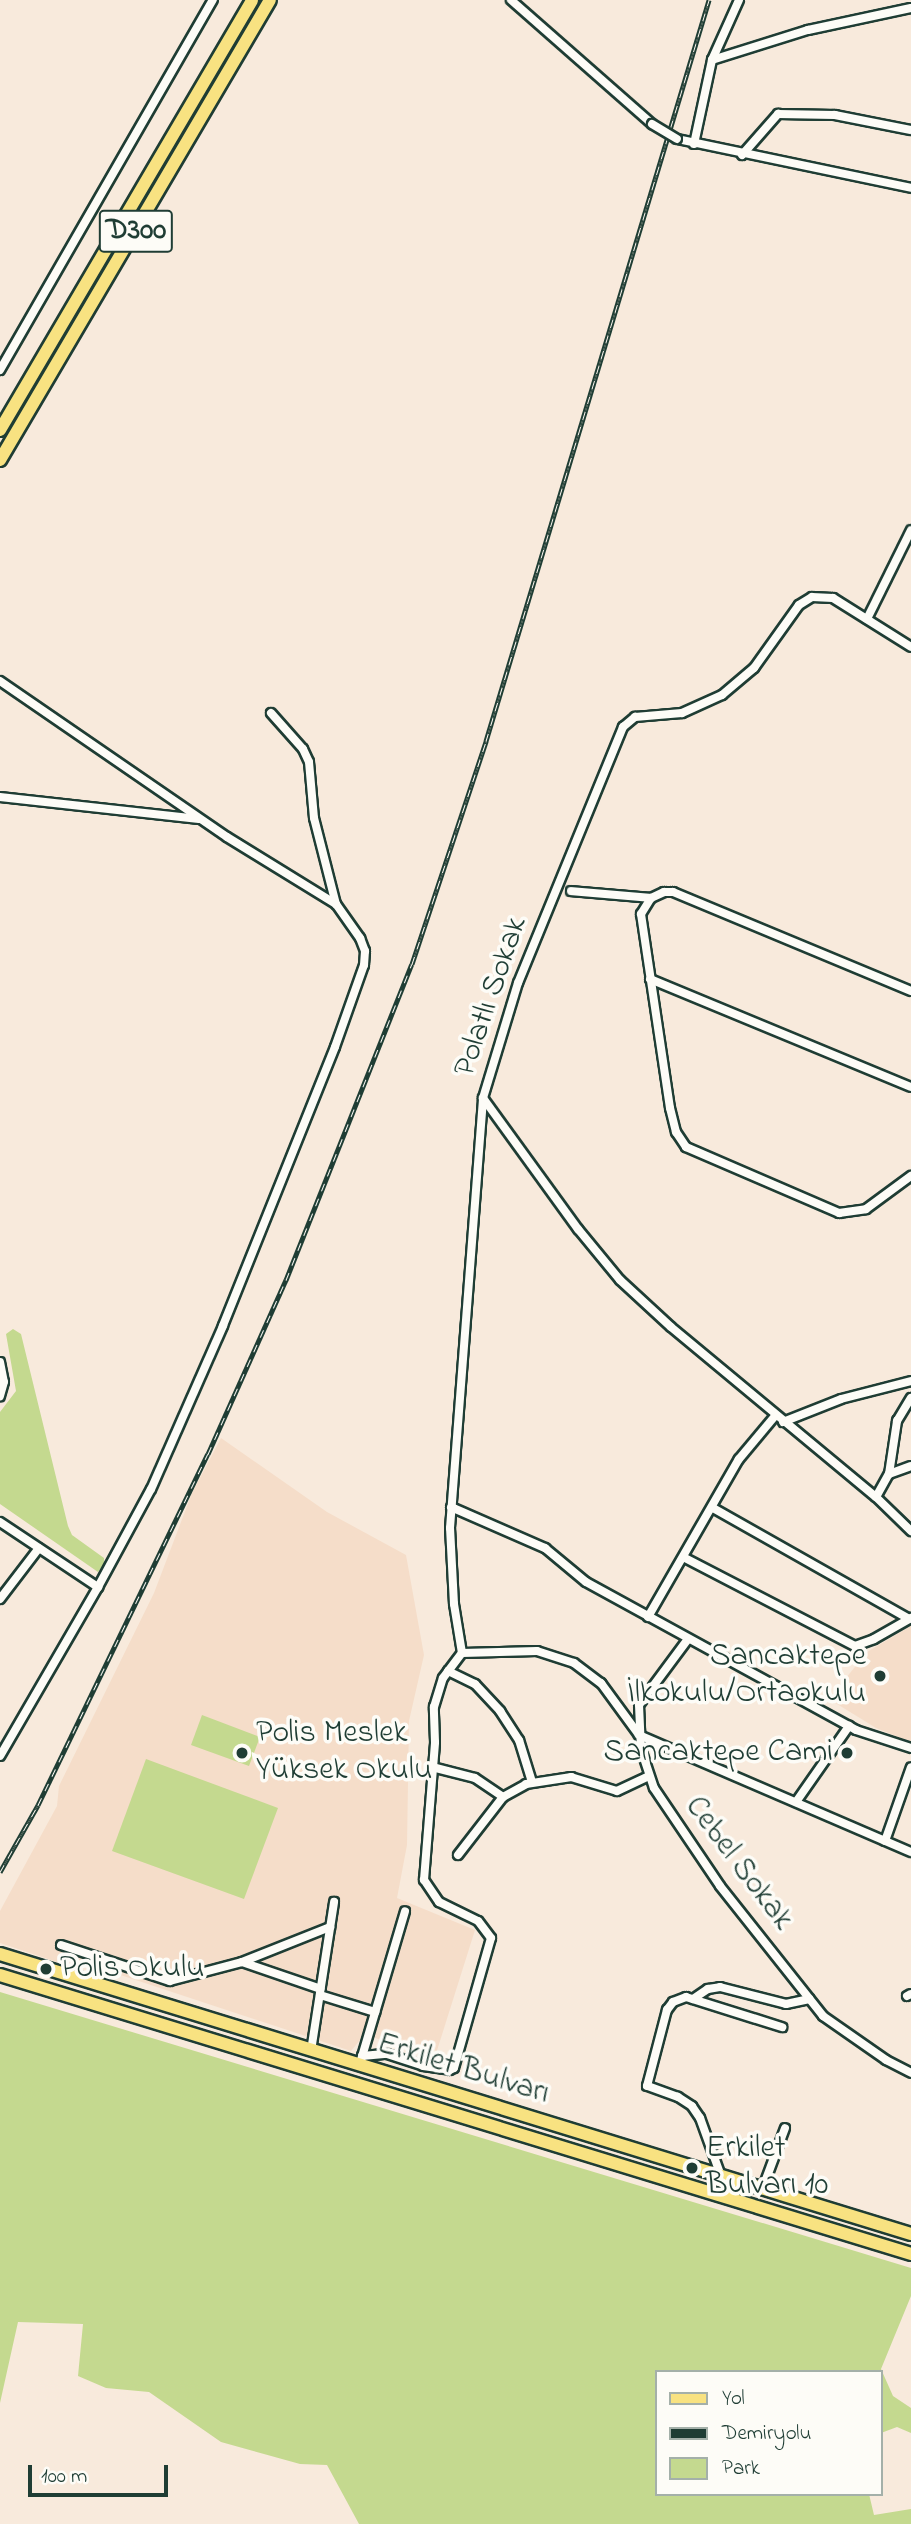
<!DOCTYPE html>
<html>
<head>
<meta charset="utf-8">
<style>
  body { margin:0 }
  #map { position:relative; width:911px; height:2524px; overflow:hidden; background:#f8eadc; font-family:"Indie Flower",sans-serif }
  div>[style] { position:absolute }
  .built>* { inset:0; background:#f5ddc9 }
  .green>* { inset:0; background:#c4d98f }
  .roads { filter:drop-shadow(2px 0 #1f3d34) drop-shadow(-2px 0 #1f3d34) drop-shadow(0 2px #1f3d34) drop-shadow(0 -2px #1f3d34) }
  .minor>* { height:8px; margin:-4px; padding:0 4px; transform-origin:4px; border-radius:4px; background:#fdfcf7 }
  .primary>* { height:12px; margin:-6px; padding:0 6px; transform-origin:6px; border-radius:6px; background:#f8e281 }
  .trunk>* { height:12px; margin:-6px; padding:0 6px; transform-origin:6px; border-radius:6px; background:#f8e281 }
  .rail>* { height:5px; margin-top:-2.5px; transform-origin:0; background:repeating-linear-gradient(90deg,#fdfcf7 0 8px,#1f3d34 0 16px); box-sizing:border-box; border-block:2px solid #1f3d34 }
  .bridges { filter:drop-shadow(2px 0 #1f3d34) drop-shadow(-2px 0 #1f3d34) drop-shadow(0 2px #1f3d34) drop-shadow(0 -2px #1f3d34) }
  .minor-bridge>* { height:8px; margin:-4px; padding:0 4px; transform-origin:4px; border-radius:4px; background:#fdfcf7 }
  .dots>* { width:19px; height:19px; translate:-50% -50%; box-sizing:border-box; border:4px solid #fdfcf7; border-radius:50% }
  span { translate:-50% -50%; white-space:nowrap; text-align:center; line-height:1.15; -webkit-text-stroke:7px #fdfcf7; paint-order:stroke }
  .shield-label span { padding:2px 5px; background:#fdfcf7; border:2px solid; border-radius:5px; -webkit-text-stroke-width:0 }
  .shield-label { font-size:30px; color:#1f3d34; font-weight:700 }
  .street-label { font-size:32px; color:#1f3d34 }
  .poi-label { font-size:32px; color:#1f3d34 }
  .right { translate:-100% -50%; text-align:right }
  .left { translate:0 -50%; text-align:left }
  .legend { position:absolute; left:655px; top:2370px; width:228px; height:126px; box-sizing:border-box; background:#fdfcf7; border:2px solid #a4b0a9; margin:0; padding:9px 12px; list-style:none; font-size:21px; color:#1f3d34 }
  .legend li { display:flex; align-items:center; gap:14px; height:35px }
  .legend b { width:35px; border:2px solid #a4b0a9 }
  .scale { position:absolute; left:28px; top:2465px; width:140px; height:32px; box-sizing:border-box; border:4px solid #1f3d34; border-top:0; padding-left:9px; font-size:21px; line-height:24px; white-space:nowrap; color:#1f3d34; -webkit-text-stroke:5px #fdfcf7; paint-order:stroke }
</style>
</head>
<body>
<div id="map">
  <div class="built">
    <i style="clip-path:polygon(221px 1438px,327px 1512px,406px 1555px,424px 1655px,409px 1721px,407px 1845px,397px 1898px,475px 1930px,434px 2060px,365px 2034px,351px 2051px,60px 1955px,57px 1962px,0 1943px,0 1911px,57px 1806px,59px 1786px,154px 1593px,192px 1493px)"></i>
    <i style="clip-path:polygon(911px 1626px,911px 1742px,876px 1728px,829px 1699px,867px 1652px)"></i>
  </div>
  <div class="green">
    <i style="clip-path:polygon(13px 1329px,21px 1334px,68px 1526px,72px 1535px,104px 1558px,104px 1564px,98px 1572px,0 1504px,0 1412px,16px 1391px,6px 1334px)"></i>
    <i style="clip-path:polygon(202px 1715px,260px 1737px,249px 1766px,191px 1745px)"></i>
    <i style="clip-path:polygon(146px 1759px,278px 1808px,244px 1899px,112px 1851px)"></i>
    <i style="clip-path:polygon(0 1992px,911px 2268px,911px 2296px,881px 2369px,893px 2396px,911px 2408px,911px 2433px,897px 2427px,881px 2433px,881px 2372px,657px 2372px,657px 2494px,869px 2494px,874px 2515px,911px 2509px,911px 2524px,359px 2524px,327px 2465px,300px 2464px,221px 2442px,149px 2392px,106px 2388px,78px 2376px,83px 2324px,18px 2322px,0 2403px)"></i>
  </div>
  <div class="roads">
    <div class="minor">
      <i style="left:511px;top:0;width:188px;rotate:41.3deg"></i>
      <i style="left:712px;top:60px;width:101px;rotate:-17.4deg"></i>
      <i style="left:808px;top:30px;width:105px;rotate:-12.1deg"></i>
      <i style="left:677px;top:139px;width:239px;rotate:11.8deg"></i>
      <i style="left:694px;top:144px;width:86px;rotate:-77.9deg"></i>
      <i style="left:712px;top:60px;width:66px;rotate:-65.8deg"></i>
      <i style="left:742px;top:155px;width:55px;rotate:-48.7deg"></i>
      <i style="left:778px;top:114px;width:57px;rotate:1deg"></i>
      <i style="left:835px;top:115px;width:77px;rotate:11.2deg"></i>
      <i style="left:0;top:370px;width:427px;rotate:-60.1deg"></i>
      <i style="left:867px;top:619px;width:99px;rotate:-63.7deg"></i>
      <i style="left:0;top:681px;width:275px;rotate:34.5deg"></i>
      <i style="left:227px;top:837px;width:128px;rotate:31.6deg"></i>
      <i style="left:336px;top:904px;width:42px;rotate:54.8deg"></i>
      <i style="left:360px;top:938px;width:14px;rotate:69deg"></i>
      <i style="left:365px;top:951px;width:14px;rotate:94deg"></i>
      <i style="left:364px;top:965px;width:87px;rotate:109.5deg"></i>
      <i style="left:335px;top:1047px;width:301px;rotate:111.9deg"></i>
      <i style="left:223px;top:1326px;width:178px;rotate:113.8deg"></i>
      <i style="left:151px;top:1489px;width:111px;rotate:118.4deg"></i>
      <i style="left:271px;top:713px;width:48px;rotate:48.4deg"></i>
      <i style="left:303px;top:749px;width:14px;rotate:65deg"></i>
      <i style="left:309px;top:762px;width:56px;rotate:84.9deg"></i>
      <i style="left:314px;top:818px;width:89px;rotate:75.7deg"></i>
      <i style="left:0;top:797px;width:200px;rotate:6.3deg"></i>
      <i style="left:571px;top:891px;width:80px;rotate:5deg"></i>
      <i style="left:650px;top:979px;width:282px;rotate:22.5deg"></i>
      <i style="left:911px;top:991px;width:258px;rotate:-157.4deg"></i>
      <i style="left:673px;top:892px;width:9px;rotate:180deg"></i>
      <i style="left:664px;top:892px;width:14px;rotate:155deg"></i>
      <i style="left:651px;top:898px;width:19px;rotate:122deg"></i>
      <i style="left:641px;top:914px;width:196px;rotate:81.5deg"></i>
      <i style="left:670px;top:1108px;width:25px;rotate:76deg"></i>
      <i style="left:676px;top:1132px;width:18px;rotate:56deg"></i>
      <i style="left:686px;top:1147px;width:167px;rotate:23.3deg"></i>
      <i style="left:839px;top:1213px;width:27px;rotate:-8deg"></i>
      <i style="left:866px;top:1209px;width:56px;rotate:-36.3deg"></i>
      <i style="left:483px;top:1098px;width:162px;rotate:54.1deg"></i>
      <i style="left:578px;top:1229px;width:66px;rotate:50.5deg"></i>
      <i style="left:620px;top:1280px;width:69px;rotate:42.7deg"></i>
      <i style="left:671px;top:1327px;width:266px;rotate:39.7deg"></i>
      <i style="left:876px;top:1497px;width:49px;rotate:44.2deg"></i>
      <i style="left:0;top:1362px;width:20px;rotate:79deg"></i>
      <i style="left:4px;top:1382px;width:15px;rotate:106deg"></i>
      <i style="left:783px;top:1422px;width:62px;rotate:-21.6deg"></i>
      <i style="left:841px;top:1399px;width:72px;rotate:-14.4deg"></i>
      <i style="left:889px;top:1474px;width:23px;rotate:-20deg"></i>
      <i style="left:876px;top:1497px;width:26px;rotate:-61deg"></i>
      <i style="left:889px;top:1474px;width:54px;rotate:-81.4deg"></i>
      <i style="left:897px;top:1421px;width:27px;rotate:-59deg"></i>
      <i style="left:451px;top:1507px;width:103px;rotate:23.6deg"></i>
      <i style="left:545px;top:1548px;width:53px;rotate:39.7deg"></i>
      <i style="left:586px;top:1582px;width:308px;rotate:28.7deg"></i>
      <i style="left:856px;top:1730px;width:58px;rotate:18.1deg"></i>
      <i style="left:713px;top:1508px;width:225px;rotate:29.5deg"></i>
      <i style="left:0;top:1522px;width:118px;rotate:33.6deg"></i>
      <i style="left:98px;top:1587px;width:195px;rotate:120.1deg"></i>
      <i style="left:685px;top:1558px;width:191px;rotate:27.4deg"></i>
      <i style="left:855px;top:1646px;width:20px;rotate:-20deg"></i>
      <i style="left:874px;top:1639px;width:43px;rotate:-29.6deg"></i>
      <i style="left:0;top:1599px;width:64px;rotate:-52.6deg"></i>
      <i style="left:648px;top:1617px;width:182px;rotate:-60.1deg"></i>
      <i style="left:739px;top:1459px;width:56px;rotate:-50.1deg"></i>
      <i style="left:688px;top:1639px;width:82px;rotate:126.6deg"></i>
      <i style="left:639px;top:1705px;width:44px;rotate:87.4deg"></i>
      <i style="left:641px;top:1749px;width:41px;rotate:71.6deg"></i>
      <i style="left:654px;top:1788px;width:118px;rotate:56deg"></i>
      <i style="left:720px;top:1886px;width:166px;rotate:51.6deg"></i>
      <i style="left:823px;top:2016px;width:77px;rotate:34.9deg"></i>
      <i style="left:886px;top:2060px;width:28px;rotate:27deg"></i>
      <i style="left:462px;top:1653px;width:50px;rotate:-99.3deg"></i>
      <i style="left:454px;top:1604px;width:76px;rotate:-93deg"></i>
      <i style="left:450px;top:1528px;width:431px;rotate:-85.6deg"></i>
      <i style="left:483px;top:1098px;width:120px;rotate:-73.1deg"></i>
      <i style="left:518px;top:983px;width:277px;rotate:-67.7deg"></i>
      <i style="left:623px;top:727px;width:16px;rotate:-40deg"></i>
      <i style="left:635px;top:717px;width:47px;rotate:-4.9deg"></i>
      <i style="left:682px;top:713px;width:44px;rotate:-24.2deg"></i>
      <i style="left:722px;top:695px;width:42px;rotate:-40.2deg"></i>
      <i style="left:754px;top:668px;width:77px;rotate:-54.5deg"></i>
      <i style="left:799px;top:605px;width:15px;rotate:-32deg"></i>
      <i style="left:812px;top:597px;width:21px;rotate:3deg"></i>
      <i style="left:833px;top:598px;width:92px;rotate:32.1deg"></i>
      <i style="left:448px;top:1671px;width:30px;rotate:26deg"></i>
      <i style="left:475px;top:1684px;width:37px;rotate:47deg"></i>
      <i style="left:500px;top:1711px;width:35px;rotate:57deg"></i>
      <i style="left:519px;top:1740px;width:44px;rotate:72.8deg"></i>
      <i style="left:432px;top:1767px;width:44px;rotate:14.3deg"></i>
      <i style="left:475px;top:1778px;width:34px;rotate:34deg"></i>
      <i style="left:796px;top:1802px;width:93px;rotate:-55.1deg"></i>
      <i style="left:885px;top:1841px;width:78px;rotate:-70.6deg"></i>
      <i style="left:458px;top:1855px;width:73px;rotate:-52.2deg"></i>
      <i style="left:503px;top:1797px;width:26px;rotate:-29deg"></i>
      <i style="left:526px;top:1784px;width:46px;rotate:-8.8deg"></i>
      <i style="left:571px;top:1777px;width:48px;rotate:16.9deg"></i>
      <i style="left:617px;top:1791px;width:35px;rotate:-25deg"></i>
      <i style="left:61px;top:1945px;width:115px;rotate:18.3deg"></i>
      <i style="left:170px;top:1981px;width:74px;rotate:-14.8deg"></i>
      <i style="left:242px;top:1962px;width:95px;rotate:-21.7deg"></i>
      <i style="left:242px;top:1962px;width:83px;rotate:18.9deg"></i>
      <i style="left:320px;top:1995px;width:58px;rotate:17.2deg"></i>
      <i style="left:907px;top:1996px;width:4px;rotate:-27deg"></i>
      <i style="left:693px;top:1999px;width:18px;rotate:-34deg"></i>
      <i style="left:708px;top:1989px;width:12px;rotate:-9deg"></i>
      <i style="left:720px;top:1987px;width:68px;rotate:14.4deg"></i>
      <i style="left:786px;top:2004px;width:24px;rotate:-12deg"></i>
      <i style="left:311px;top:2051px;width:151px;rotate:-81.2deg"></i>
      <i style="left:362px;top:2056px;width:25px;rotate:-5deg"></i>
      <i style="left:387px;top:2054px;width:38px;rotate:18deg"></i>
      <i style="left:423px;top:2066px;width:27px;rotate:8deg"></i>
      <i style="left:450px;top:2070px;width:4px;rotate:-27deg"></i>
      <i style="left:454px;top:2068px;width:135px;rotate:-74.1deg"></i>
      <i style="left:491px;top:1938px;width:21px;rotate:-127deg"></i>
      <i style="left:478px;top:1921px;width:43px;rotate:-154deg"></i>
      <i style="left:439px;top:1902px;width:27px;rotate:-124deg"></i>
      <i style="left:424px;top:1880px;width:138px;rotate:-85.4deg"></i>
      <i style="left:435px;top:1742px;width:35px;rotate:-92deg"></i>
      <i style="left:434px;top:1707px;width:30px;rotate:-73deg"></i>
      <i style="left:443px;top:1678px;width:31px;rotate:-53deg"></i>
      <i style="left:462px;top:1653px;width:75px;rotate:-1.5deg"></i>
      <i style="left:537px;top:1651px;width:39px;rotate:18deg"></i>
      <i style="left:574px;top:1663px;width:34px;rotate:37deg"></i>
      <i style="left:601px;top:1683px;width:64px;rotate:53.8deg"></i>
      <i style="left:639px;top:1735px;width:296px;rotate:23.3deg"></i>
      <i style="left:361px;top:2060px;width:155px;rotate:-73.5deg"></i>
      <i style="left:721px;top:2176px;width:62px;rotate:-109.9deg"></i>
      <i style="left:700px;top:2118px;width:14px;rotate:-124deg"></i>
      <i style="left:692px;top:2106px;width:17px;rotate:-147deg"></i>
      <i style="left:678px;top:2097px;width:33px;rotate:-160deg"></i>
      <i style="left:647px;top:2086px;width:79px;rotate:-75.3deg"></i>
      <i style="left:667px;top:2010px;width:10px;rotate:-53deg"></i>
      <i style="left:673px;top:2002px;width:14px;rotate:-21deg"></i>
      <i style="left:686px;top:1997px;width:101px;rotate:17.4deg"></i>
      <i style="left:762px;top:2190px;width:66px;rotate:-69.6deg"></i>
    </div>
    <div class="primary">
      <i style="left:0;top:1954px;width:953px;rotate:17.09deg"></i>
      <i style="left:0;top:1975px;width:953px;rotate:17.03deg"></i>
    </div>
    <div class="trunk">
      <i style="left:0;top:430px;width:498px;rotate:-59.6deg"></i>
      <i style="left:0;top:460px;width:533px;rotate:-59.59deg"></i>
    </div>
  </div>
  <div class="rail">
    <i style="left:0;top:1872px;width:77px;rotate:-60.4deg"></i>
    <i style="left:38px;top:1805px;width:390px;rotate:-64.2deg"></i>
    <i style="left:208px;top:1454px;width:191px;rotate:-65.9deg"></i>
    <i style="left:286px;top:1280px;width:340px;rotate:-68.3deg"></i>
    <i style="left:412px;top:964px;width:235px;rotate:-71.6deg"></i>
    <i style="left:486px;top:741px;width:774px;rotate:-73.25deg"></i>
  </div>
  <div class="bridges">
    <div class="minor-bridge">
      <i style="left:652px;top:124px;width:29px;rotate:31deg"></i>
    </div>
  </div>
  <div class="dots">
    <i style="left:880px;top:1676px;background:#1f3d34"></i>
    <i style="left:242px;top:1753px;background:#1f3d34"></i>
    <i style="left:847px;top:1753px;background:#1f3d34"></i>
    <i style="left:46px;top:1969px;background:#1f3d34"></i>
    <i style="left:692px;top:2168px;background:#1f3d34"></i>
  </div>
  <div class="shield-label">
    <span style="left:136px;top:231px">D300</span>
  </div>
  <div class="street-label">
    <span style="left:492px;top:997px;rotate:-71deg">Polatlı Sokak</span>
    <span style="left:738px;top:1864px;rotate:53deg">Cebel Sokak</span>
    <span style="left:463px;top:2070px;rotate:17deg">Erkilet Bulvarı</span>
  </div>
  <div class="poi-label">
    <span class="right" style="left:866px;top:1676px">Sancaktepe<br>İlkokulu/Ortaokulu</span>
    <span class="left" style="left:256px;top:1753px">Polis Meslek<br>Yüksek Okulu</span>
    <span class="right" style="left:833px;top:1753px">Sancaktepe Cami</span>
    <span class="left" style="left:60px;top:1969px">Polis Okulu</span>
    <span class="left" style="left:706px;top:2168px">Erkilet<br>Bulvarı 10</span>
  </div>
  <ul class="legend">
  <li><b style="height:9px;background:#f8e281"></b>Yol</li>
  <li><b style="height:9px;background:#1f3d34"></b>Demiryolu</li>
  <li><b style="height:19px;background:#c4d98f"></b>Park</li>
  </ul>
  <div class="scale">100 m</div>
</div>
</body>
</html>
